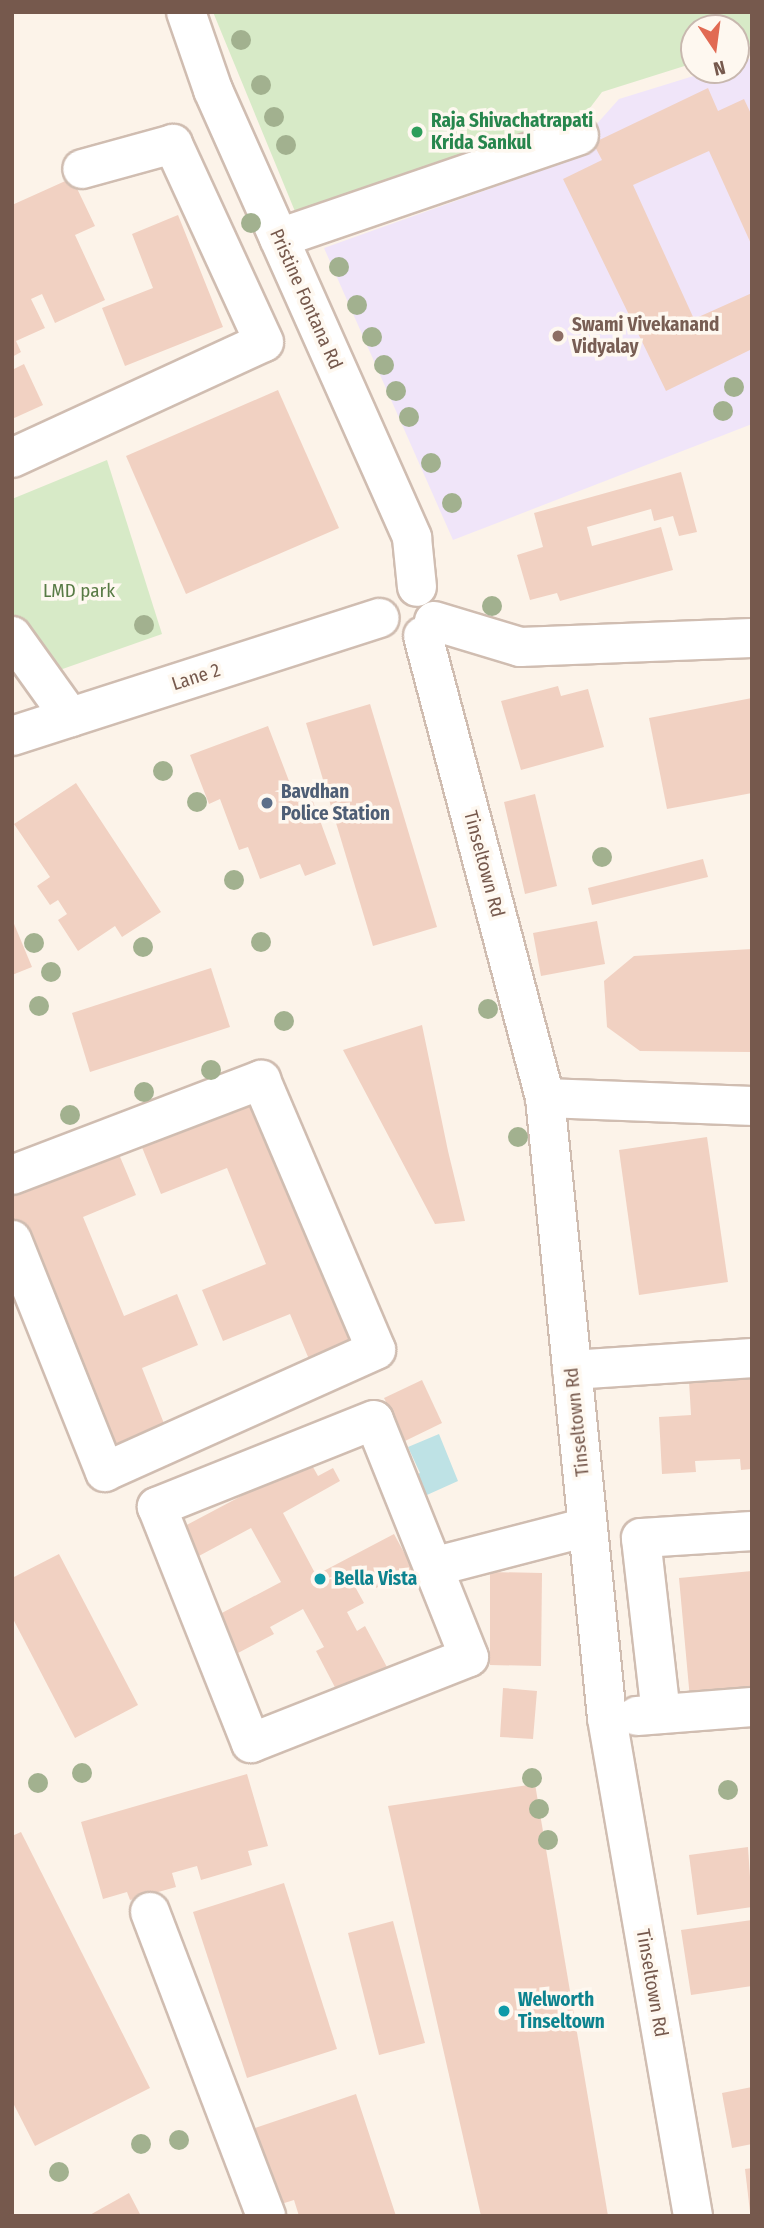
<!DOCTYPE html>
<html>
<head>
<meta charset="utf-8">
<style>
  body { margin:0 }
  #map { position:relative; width:764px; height:2228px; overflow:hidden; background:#fcf3e9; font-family:"Fira Sans Condensed",sans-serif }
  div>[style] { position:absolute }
  .education>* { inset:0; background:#f0e5f9 }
  .green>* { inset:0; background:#d7eac7 }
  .water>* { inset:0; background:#bee2e5 }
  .building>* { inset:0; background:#f1d1c2 }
  .roads { filter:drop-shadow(2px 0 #d0bdb1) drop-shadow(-2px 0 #d0bdb1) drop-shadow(0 2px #d0bdb1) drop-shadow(0 -2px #d0bdb1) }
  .minor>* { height:38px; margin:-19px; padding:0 19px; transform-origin:19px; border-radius:19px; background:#fff }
  .trees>* { width:20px; height:20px; margin:-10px; border-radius:50%; background:#a2b18f }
  .dots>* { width:19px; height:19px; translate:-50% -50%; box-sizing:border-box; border:4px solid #fef8f0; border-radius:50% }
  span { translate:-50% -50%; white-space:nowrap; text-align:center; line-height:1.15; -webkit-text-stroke:7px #fef8f0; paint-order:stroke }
  .leisure-label { font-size:19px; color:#27864d; font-weight:700 }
  .left { translate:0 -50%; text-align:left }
  .street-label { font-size:19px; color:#76594d }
  .education-label { font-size:19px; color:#785e54; font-weight:700 }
  .park-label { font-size:19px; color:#587b45 }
  .service-label { font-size:19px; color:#4e5e75; font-weight:700 }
  .culture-label { font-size:19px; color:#0d838f; font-weight:700 }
  .frame { position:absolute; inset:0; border:14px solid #76594d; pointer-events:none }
  .north { position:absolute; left:680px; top:14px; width:70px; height:70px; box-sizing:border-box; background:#fef8f0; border:2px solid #c8b8af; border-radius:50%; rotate:167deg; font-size:19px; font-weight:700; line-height:28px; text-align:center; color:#76594d }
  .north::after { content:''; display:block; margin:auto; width:24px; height:32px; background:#e16a53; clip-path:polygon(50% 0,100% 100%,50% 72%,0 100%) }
</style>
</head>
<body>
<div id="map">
  <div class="education">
    <i style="clip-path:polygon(752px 58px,752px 424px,453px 540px,324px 248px,562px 163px,619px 99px,713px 70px,736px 70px,736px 63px)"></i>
  </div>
  <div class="green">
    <i style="clip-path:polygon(213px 12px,752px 12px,752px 44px,736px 49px,736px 28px,694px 28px,694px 63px,602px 92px,553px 157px,308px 243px)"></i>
    <i style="clip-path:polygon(107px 460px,162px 634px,54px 672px,12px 613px,12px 499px)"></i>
  </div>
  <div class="water">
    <i style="clip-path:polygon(439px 1434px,458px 1481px,418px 1499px,409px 1478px,420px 1473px,408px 1447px)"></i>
  </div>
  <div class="building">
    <i style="clip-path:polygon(708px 88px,718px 111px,744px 99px,752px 116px,752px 246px,709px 151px,633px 185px,694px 319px,752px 293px,752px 349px,666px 391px,563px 179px,602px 160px,593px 143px)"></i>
    <i style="clip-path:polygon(72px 178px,95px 226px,75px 235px,105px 300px,55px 323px,42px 294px,31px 299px,45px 328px,16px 341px,21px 352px,12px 357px,12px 205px)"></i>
    <i style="clip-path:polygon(178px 215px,223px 327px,125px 366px,102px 308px,153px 288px,132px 234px)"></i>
    <i style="clip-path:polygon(24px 364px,43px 405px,12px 419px,12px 370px)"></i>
    <i style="clip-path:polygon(278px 390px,339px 528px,186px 594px,126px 456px)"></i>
    <i style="clip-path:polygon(681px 472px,697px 532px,679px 536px,673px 516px,654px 521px,651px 509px,587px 527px,592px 546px,661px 527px,673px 570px,560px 601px,557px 593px,530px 600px,517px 555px,543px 547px,534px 513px)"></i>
    <i style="clip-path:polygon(558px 686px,561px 696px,588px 689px,604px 747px,521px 770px,501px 701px)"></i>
    <i style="clip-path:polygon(752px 698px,752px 793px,667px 809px,649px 718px)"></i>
    <i style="clip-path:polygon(370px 704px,437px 927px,373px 946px,306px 723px)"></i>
    <i style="clip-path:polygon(268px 726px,297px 802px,311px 796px,336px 864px,305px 876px,300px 864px,260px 879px,248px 847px,239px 850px,220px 799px,209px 804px,190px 755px)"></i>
    <i style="clip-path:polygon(76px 783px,161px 912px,122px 937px,115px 926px,78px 951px,58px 920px,67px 914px,58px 900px,50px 905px,37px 886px,50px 877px,14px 824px)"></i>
    <i style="clip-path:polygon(535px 794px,557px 886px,525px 894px,504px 802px)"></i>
    <i style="clip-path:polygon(703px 859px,708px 877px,592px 905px,588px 888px)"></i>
    <i style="clip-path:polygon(12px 919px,32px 967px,12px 975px)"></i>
    <i style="clip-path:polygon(597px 921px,605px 964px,541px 976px,533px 933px)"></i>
    <i style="clip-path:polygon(752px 949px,750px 1052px,640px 1051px,607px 1027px,604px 981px,634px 956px)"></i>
    <i style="clip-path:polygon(211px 968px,230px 1027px,90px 1072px,72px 1013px)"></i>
    <i style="clip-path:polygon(422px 1025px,448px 1151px,465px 1221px,435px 1224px,343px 1050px)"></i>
    <i style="clip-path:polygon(253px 1093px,357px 1346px,311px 1364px,290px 1314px,223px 1341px,202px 1290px,266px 1264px,227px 1168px,161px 1194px,139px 1140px)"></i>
    <i style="clip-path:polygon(707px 1137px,728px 1282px,639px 1295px,619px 1150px)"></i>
    <i style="clip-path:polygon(118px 1152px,136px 1195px,83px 1217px,124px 1316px,177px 1294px,198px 1345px,142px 1368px,165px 1426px,108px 1450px,12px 1216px,12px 1196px)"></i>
    <i style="clip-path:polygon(752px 1378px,752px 1469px,741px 1470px,740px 1459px,695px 1461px,696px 1472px,662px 1474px,659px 1417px,691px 1415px,689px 1381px)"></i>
    <i style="clip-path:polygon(422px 1380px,442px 1423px,405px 1441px,384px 1398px)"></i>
    <i style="clip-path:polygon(309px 1460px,318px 1476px,333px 1468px,340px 1481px,283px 1513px,316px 1575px,394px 1534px,413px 1569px,376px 1588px,369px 1575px,353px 1583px,364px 1603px,347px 1612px,357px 1631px,365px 1626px,388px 1669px,339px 1695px,316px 1651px,324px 1647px,303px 1609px,270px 1627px,274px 1634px,238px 1653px,218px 1615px,281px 1582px,251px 1528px,197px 1557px,181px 1528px)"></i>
    <i style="clip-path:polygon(59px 1554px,138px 1705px,75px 1738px,12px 1617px,12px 1578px)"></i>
    <i style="clip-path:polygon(752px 1571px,752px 1693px,690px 1699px,679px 1578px)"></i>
    <i style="clip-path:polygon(490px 1572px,542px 1573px,541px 1666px,490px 1665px)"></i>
    <i style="clip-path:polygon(503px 1688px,537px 1691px,533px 1739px,500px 1737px)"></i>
    <i style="clip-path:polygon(247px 1774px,268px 1846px,248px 1851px,252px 1865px,201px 1880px,197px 1866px,172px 1873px,176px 1887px,130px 1900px,127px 1892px,103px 1899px,81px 1822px)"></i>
    <i style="clip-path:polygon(535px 1784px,608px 2216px,481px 2216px,388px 1806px)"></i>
    <i style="clip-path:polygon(21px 1832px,150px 2088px,35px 2146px,12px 2101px,12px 1836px)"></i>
    <i style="clip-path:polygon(748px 1847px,752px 1907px,697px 1915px,689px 1855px)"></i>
    <i style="clip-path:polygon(284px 1883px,337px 2049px,247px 2078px,193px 1912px)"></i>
    <i style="clip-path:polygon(752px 1920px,752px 1986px,691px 1995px,681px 1930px)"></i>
    <i style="clip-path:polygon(393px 1921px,425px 2043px,379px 2055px,348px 1933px)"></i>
    <i style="clip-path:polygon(752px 2087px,752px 2144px,732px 2148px,722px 2093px)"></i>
    <i style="clip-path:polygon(356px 2094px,396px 2216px,299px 2216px,294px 2200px,281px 2204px,255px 2128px)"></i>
    <i style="clip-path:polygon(752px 2168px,752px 2212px,750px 2212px,745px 2169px)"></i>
    <i style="clip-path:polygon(129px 2193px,141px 2216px,88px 2216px)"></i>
  </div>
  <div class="roads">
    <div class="minor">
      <i style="left:186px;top:12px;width:83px;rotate:70.9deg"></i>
      <i style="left:213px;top:90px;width:490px;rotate:66deg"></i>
      <i style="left:412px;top:538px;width:49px;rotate:84.2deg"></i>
      <i style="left:279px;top:238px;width:317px;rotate:-18.9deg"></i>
      <i style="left:12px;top:458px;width:277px;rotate:-24.7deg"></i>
      <i style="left:264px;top:342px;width:218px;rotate:-114.7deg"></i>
      <i style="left:173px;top:144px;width:94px;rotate:164.6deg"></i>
      <i style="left:434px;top:621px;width:90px;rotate:16.8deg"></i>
      <i style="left:520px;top:647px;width:232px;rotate:-2.2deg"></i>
      <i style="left:12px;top:636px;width:100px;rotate:54.4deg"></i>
      <i style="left:423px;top:636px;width:478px;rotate:75.2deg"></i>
      <i style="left:545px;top:1098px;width:623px;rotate:84.29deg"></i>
      <i style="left:607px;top:1718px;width:505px;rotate:80.2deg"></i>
      <i style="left:12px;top:736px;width:386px;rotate:-17.8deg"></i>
      <i style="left:545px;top:1098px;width:207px;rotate:2.2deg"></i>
      <i style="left:12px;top:1175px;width:267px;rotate:-20.9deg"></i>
      <i style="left:261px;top:1080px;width:293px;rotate:66.9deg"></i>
      <i style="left:376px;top:1350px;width:297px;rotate:155.8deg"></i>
      <i style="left:105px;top:1472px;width:250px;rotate:-111.8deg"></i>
      <i style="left:572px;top:1370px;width:180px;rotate:-3.8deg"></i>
      <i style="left:433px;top:1567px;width:158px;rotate:-111.9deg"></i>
      <i style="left:374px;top:1420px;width:234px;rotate:158.2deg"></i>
      <i style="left:157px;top:1507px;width:254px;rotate:68.3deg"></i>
      <i style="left:251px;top:1743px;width:234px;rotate:-21.5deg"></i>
      <i style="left:469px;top:1657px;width:97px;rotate:-111.8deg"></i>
      <i style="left:433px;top:1567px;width:160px;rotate:-14.5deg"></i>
      <i style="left:661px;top:1714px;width:177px;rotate:-96.5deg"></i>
      <i style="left:641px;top:1538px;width:111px;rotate:-3.6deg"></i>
      <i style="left:637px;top:1716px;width:115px;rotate:-4.5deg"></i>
      <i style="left:150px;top:1912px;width:325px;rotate:69.1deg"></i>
    </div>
  </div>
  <div class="trees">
    <i style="left:241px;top:40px"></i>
    <i style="left:261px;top:85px"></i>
    <i style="left:274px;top:117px"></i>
    <i style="left:286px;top:145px"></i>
    <i style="left:251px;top:223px"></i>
    <i style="left:339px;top:267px"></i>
    <i style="left:357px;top:305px"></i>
    <i style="left:372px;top:337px"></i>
    <i style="left:384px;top:365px"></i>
    <i style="left:734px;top:387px"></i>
    <i style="left:396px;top:391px"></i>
    <i style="left:723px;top:411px"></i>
    <i style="left:409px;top:417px"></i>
    <i style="left:431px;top:463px"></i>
    <i style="left:452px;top:503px"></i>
    <i style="left:492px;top:606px"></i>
    <i style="left:144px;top:625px"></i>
    <i style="left:163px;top:771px"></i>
    <i style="left:197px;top:802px"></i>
    <i style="left:602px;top:857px"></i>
    <i style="left:234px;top:880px"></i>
    <i style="left:261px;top:942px"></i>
    <i style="left:34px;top:943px"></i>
    <i style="left:143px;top:947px"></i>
    <i style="left:51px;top:972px"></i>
    <i style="left:39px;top:1006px"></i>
    <i style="left:488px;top:1009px"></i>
    <i style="left:284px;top:1021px"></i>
    <i style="left:211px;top:1070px"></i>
    <i style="left:144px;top:1092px"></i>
    <i style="left:70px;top:1115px"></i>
    <i style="left:518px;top:1137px"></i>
    <i style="left:82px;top:1773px"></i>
    <i style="left:532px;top:1778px"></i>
    <i style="left:38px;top:1783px"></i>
    <i style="left:728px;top:1790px"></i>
    <i style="left:539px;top:1809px"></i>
    <i style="left:548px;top:1840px"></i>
    <i style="left:179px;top:2140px"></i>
    <i style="left:141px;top:2144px"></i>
    <i style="left:59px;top:2172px"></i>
  </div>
  <div class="dots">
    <i style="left:417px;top:132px;background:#2e9e5b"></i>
    <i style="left:558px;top:336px;background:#8d6e63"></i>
    <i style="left:267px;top:803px;background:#5c6f8a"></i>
    <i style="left:320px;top:1579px;background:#0f9aa8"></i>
    <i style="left:504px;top:2011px;background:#0f9aa8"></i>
  </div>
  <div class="leisure-label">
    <span class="left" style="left:431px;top:132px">Raja Shivachatrapati<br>Krida Sankul</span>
  </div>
  <div class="street-label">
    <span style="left:306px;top:299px;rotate:66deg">Pristine Fontana Rd</span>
    <span style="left:196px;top:677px;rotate:-18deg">Lane 2</span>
    <span style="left:484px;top:864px;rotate:75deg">Tinseltown Rd</span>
    <span style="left:577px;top:1422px;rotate:-96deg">Tinseltown Rd</span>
    <span style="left:652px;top:1983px;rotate:80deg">Tinseltown Rd</span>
  </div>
  <div class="education-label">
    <span class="left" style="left:572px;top:336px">Swami Vivekanand<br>Vidyalay</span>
  </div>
  <div class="park-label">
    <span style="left:79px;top:591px">LMD park</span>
  </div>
  <div class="service-label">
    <span class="left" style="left:281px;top:803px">Bavdhan<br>Police Station</span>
  </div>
  <div class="culture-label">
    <span class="left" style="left:334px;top:1579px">Bella Vista</span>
    <span class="left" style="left:518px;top:2011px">Welworth<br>Tinseltown</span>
  </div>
  <div class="frame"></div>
  <div class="north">N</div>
</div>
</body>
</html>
